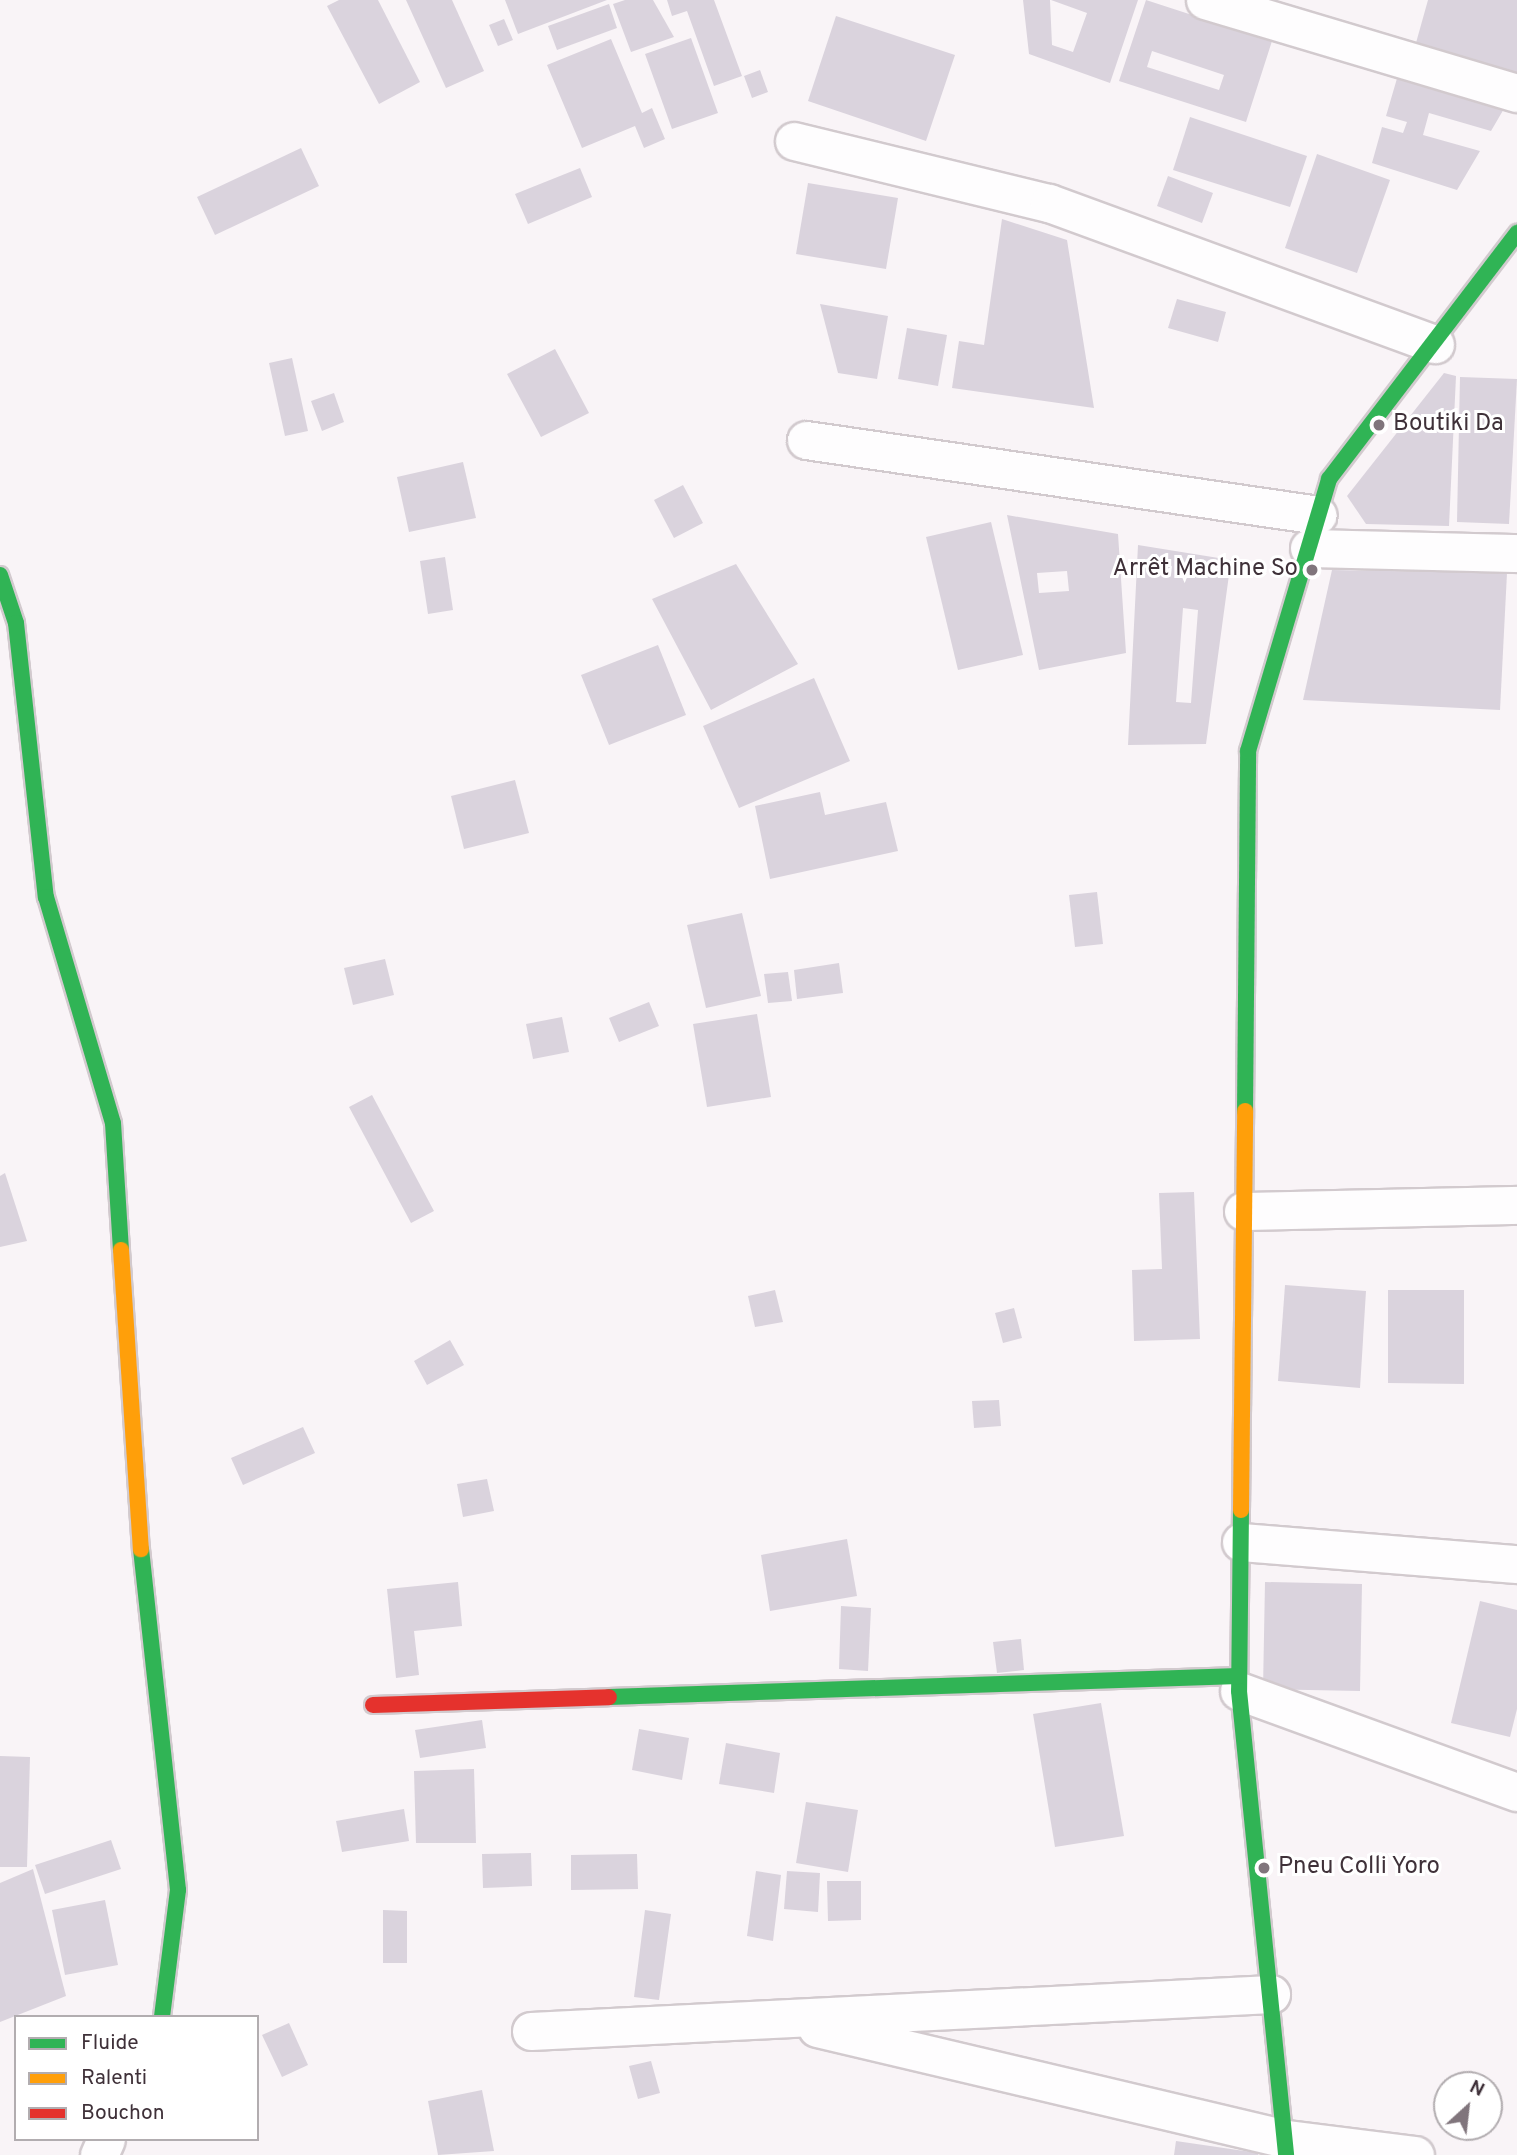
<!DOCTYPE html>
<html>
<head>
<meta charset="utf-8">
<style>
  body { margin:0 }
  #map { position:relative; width:1517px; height:2155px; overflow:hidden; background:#f9f4f7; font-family:Overpass,sans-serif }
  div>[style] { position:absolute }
  .building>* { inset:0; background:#dad3dd }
  .roads { filter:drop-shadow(2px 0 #d2cace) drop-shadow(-2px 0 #d2cace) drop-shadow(0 2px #d2cace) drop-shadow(0 -2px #d2cace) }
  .street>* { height:37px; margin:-18.5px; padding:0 18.5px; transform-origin:18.5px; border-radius:18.5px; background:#fefdfe }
  .fast>* { height:16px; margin:-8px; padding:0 8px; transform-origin:8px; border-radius:8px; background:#30b455 }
  .slow>* { height:16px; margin:-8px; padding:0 8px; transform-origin:8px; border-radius:8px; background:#ff9f0a }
  .jam>* { height:16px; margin:-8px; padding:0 8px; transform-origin:8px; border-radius:8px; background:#e5322d }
  .dots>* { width:19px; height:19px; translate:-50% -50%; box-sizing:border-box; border:4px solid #fff; border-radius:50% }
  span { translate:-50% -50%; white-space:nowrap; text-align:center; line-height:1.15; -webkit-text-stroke:6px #fff; paint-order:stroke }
  .poi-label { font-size:24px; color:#3f3139 }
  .left { translate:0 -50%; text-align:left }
  .right { translate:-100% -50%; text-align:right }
  .legend { position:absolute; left:14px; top:2015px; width:245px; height:126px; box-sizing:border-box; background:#fff; border:2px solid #b2adb0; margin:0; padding:9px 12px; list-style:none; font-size:21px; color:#3f3139 }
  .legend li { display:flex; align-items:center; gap:14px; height:35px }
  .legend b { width:35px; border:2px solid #b2adb0 }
  .north { position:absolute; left:1433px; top:2071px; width:70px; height:70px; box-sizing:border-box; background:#fff; border:2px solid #b2adb0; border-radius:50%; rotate:27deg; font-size:19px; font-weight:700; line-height:28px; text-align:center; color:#3f3139 }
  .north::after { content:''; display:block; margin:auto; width:24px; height:32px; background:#80757c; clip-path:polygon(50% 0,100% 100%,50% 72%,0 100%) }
</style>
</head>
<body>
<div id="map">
  <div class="building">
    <i style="clip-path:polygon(339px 0,378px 0,420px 82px,379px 104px,327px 6px)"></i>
    <i style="clip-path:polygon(406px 0,452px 0,484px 71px,446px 88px)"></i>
    <i style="clip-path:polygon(505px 0,607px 0,518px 34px)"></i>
    <i style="clip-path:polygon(625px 0,653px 0,674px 37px,631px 52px,613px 4px)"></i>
    <i style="clip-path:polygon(667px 0,714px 0,742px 76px,714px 86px,687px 11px,672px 16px)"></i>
    <i style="clip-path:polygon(1023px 0,1050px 0,1052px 45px,1073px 52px,1087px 13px,1051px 0,1138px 0,1110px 83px,1029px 54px)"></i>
    <i style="clip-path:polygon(evenodd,1146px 0,1272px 41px,1246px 122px,1119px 81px,1146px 0,1152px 51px,1224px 75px,1219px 90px,1147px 67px,1152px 51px)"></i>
    <i style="clip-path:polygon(1428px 0,1517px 0,1517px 80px,1414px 50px)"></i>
    <i style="clip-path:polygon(609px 4px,617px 28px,557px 50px,548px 26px)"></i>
    <i style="clip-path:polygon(836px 16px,955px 55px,926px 141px,808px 101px)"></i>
    <i style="clip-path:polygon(504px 19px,513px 40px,498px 46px,489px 25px)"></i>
    <i style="clip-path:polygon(691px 38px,718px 113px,672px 129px,645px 54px)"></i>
    <i style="clip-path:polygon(611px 39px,642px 113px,652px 108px,665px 139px,644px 148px,635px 126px,582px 148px,547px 65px)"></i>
    <i style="clip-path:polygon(760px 70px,768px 92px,752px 98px,744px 76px)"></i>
    <i style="clip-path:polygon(1398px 75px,1505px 107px,1491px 131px,1429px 113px,1423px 135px,1480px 151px,1457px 190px,1372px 163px,1382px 127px,1403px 133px,1407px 122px,1386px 116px)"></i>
    <i style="clip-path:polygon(1190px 117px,1307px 156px,1290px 207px,1173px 170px)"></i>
    <i style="clip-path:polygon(301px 148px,319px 186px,215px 235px,197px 197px)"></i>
    <i style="clip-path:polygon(1317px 154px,1390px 180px,1357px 273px,1285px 248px)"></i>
    <i style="clip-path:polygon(580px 168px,592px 197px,528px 224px,515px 194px)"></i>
    <i style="clip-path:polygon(1168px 176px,1213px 193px,1202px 223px,1157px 206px)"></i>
    <i style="clip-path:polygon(808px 183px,898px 198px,886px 269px,796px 254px)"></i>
    <i style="clip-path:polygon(1002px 219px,1067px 240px,1094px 408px,952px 388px,959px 341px,984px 345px)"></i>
    <i style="clip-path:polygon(1177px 299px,1226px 312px,1218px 342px,1168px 328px)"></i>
    <i style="clip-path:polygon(820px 304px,888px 316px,877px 379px,838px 373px)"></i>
    <i style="clip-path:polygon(907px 328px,947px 335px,938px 386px,898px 379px)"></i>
    <i style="clip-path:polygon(555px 349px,589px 413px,541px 437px,507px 374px)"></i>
    <i style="clip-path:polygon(292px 358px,308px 431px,285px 436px,269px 363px)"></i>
    <i style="clip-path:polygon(1444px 373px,1456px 376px,1449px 526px,1366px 524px,1347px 496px)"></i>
    <i style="clip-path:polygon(1460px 377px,1517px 379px,1509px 524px,1457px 522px)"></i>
    <i style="clip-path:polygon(334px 393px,344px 422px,322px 431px,311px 401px)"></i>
    <i style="clip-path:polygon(463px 462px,476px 518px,409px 532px,397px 477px)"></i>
    <i style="clip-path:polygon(683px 485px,703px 523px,674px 538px,654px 500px)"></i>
    <i style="clip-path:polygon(evenodd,1007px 515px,1118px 534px,1126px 653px,1039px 670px,1007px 515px,1067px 571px,1069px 591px,1039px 593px,1037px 573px,1067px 571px)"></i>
    <i style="clip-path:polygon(991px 522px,1023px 655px,958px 670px,926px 537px)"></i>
    <i style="clip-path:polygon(evenodd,1138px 545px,1231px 560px,1206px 744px,1128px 745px,1138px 545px,1183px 608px,1198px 610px,1191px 703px,1176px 702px,1183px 608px)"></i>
    <i style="clip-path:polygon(445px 557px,453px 610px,428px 614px,420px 561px)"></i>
    <i style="clip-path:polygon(736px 564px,798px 664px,711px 710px,652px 599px)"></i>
    <i style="clip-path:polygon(1332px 570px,1507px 573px,1500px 710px,1303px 700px)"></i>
    <i style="clip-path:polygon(658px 645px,686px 715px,609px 745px,581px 675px)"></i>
    <i style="clip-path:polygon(814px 678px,850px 761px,739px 808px,703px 726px)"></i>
    <i style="clip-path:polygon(515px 780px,529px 833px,464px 849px,451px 796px)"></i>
    <i style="clip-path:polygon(820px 792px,825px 815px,886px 802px,898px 851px,770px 879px,755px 806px)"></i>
    <i style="clip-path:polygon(1097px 892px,1103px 944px,1075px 947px,1069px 895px)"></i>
    <i style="clip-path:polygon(742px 913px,761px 996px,706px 1008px,687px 925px)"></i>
    <i style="clip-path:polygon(385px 959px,394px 995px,353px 1005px,344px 968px)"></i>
    <i style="clip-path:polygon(839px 963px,843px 993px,797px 999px,794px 970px)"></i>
    <i style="clip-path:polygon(788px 972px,792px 1001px,768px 1003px,764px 974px)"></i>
    <i style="clip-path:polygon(649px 1002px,659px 1026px,619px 1042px,609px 1018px)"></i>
    <i style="clip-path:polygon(757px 1014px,771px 1097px,707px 1107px,693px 1024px)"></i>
    <i style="clip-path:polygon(562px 1017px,569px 1052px,533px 1059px,526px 1024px)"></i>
    <i style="clip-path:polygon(372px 1095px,434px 1211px,411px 1223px,349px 1107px)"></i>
    <i style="clip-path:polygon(5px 1173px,27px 1241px,0 1247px,0 1176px)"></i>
    <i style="clip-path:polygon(1194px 1192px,1200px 1339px,1134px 1341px,1132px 1270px,1162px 1269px,1159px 1193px)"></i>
    <i style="clip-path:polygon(1285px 1285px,1366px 1291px,1360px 1388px,1278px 1381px)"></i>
    <i style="clip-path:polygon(775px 1290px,783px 1322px,755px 1327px,748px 1296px)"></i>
    <i style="clip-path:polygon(1388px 1290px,1464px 1290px,1464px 1384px,1388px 1383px)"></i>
    <i style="clip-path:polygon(1014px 1308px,1022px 1338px,1003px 1343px,995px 1313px)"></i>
    <i style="clip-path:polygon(450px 1340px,464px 1365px,427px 1385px,414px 1361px)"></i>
    <i style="clip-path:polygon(999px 1400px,1001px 1426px,974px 1428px,972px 1401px)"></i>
    <i style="clip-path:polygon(303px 1427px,315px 1453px,243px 1485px,231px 1458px)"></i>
    <i style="clip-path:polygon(487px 1479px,494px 1511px,463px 1517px,457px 1484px)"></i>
    <i style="clip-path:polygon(847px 1539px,857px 1596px,770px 1611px,761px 1555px)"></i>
    <i style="clip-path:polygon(458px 1582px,462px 1626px,414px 1631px,419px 1675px,396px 1678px,387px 1589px)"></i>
    <i style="clip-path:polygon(1265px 1582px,1362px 1584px,1360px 1691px,1263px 1689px)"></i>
    <i style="clip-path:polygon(1480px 1601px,1517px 1610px,1517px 1709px,1510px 1737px,1451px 1723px)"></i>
    <i style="clip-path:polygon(841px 1606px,871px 1608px,868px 1671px,839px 1669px)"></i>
    <i style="clip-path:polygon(1021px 1639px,1024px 1670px,997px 1673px,993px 1642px)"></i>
    <i style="clip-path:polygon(1101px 1703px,1124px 1836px,1055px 1847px,1033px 1714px)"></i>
    <i style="clip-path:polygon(482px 1720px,486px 1748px,420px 1758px,415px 1730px)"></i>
    <i style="clip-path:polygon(639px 1729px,689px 1738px,682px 1780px,632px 1770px)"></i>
    <i style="clip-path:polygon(726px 1743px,780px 1753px,774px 1793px,719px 1784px)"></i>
    <i style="clip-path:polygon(0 1756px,30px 1757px,27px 1867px,0 1867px)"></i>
    <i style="clip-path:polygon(474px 1769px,476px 1843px,416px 1843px,414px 1771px)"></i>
    <i style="clip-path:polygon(806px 1802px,858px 1810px,848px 1872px,796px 1863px)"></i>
    <i style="clip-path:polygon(404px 1809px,409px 1841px,342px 1852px,336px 1821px)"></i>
    <i style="clip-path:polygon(111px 1840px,121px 1869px,45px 1894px,35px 1865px)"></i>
    <i style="clip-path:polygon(531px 1853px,532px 1886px,483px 1888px,482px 1854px)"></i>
    <i style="clip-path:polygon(637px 1854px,638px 1889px,571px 1890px,571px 1855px)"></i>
    <i style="clip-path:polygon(33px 1869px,66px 1996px,0 2022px,0 1883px)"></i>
    <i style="clip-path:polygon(756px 1871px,781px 1875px,773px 1941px,747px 1936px)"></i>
    <i style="clip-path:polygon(787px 1871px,820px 1873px,818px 1912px,784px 1909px)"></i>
    <i style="clip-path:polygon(827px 1881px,861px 1881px,861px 1920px,828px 1921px)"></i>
    <i style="clip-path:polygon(105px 1900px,118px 1965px,65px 1975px,52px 1910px)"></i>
    <i style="clip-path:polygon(383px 1910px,407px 1911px,407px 1963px,383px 1963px)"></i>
    <i style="clip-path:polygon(645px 1910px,671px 1914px,659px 2000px,634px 1997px)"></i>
    <i style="clip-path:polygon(289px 2023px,308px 2065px,282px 2077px,262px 2035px)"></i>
    <i style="clip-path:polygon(651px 2061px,660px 2093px,638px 2099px,629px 2066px)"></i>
    <i style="clip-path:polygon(482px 2090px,494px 2151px,438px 2155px,428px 2101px)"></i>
    <i style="clip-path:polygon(1176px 2141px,1258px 2153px,1258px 2155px,1174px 2155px)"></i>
  </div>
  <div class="roads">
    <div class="street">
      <i style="left:1205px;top:0;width:326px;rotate:16.6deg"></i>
      <i style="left:794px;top:141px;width:262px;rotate:13.7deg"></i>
      <i style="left:1049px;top:203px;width:411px;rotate:20.1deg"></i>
      <i style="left:806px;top:440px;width:517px;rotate:8.33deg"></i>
      <i style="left:1309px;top:548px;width:208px;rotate:1.4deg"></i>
      <i style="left:1243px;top:1211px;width:274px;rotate:-1.3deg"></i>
      <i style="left:1241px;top:1542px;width:277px;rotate:4.6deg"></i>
      <i style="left:1239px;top:1691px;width:296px;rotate:20deg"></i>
      <i style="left:817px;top:2028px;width:482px;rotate:13.3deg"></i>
      <i style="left:1286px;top:2139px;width:130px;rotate:7.1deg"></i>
      <i style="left:531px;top:2031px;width:741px;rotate:-2.86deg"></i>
      <i style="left:99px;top:2155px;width:17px;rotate:-66deg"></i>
    </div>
    <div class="fast">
      <i style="left:0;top:575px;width:51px;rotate:71.6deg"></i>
      <i style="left:16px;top:623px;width:276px;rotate:83.8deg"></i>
      <i style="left:46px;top:897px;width:236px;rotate:73.5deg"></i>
      <i style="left:113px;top:1123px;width:127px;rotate:86.4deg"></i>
      <i style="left:1245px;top:1111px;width:360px;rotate:-89.5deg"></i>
      <i style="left:1248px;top:751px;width:284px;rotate:-73.4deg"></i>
      <i style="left:1329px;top:479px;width:310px;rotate:-52.6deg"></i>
      <i style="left:1241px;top:1510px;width:181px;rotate:90.6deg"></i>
      <i style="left:1239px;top:1691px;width:466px;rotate:84.2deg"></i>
      <i style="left:141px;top:1549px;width:343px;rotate:83.8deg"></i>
      <i style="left:178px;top:1890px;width:128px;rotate:97.2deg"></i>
      <i style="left:609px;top:1697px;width:630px;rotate:-1.91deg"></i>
    </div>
    <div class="slow">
      <i style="left:121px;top:1250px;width:300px;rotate:86.2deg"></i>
      <i style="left:1241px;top:1510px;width:399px;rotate:-89.4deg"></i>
    </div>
    <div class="jam">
      <i style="left:373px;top:1705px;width:236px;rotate:-1.9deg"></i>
    </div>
  </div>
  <div class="dots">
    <i style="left:1379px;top:425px;background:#80757c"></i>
    <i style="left:1312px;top:570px;background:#80757c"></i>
    <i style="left:1264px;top:1868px;background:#80757c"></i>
  </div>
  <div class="poi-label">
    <span class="left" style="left:1393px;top:425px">Boutiki Da</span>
    <span class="right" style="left:1298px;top:570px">Arrêt Machine So</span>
    <span class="left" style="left:1278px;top:1868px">Pneu Colli Yoro</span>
  </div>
  <ul class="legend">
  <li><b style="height:9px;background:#30b455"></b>Fluide</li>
  <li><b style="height:9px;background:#ff9f0a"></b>Ralenti</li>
  <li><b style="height:9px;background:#e5322d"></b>Bouchon</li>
  </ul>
  <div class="north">N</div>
</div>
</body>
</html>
